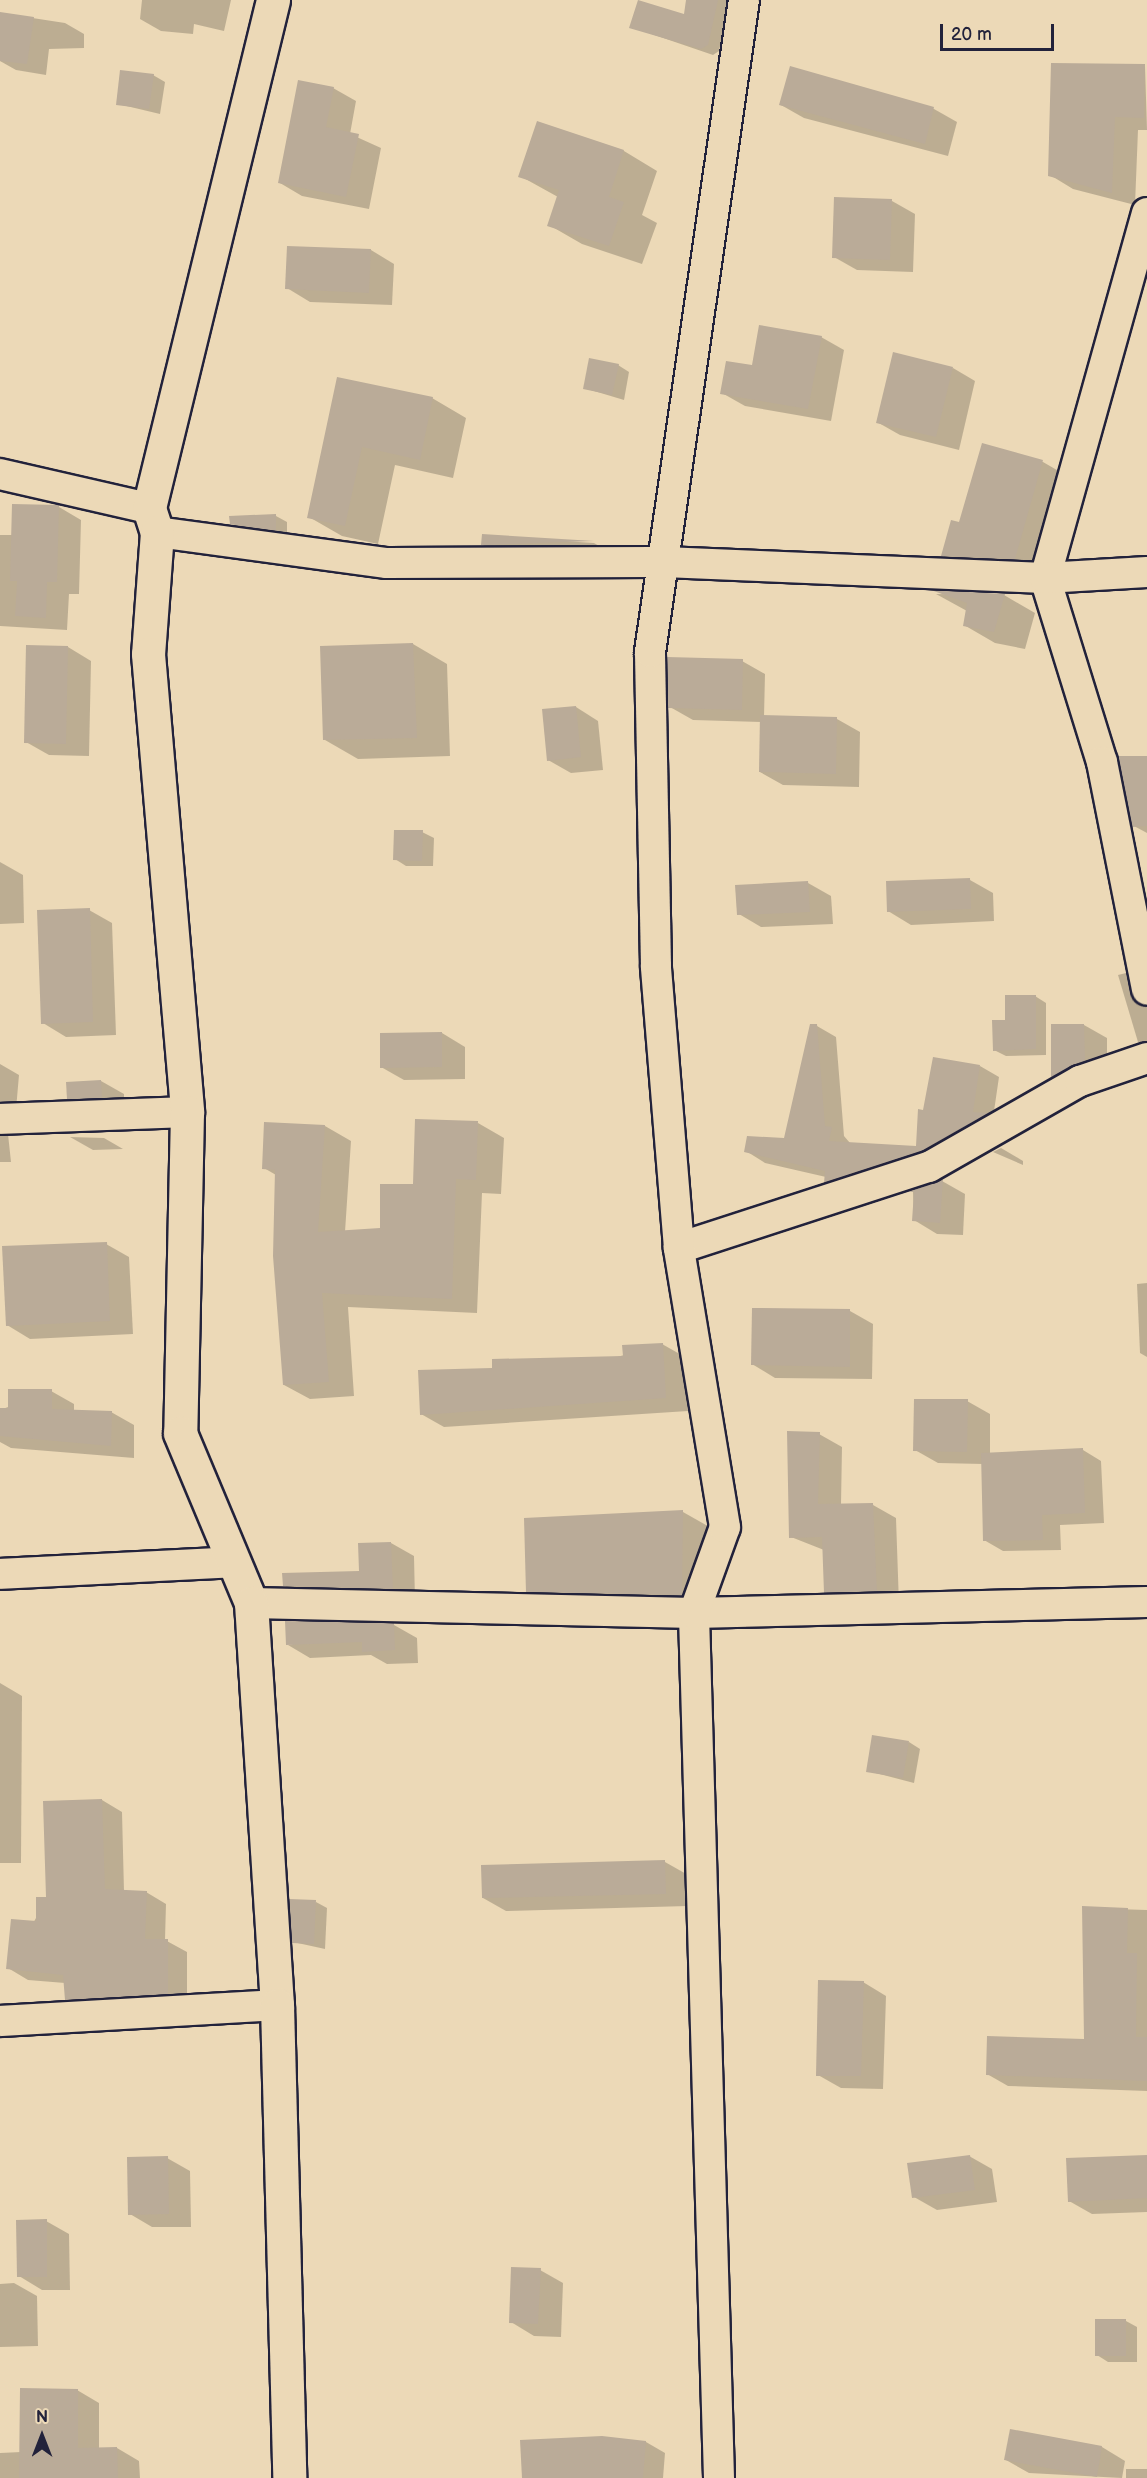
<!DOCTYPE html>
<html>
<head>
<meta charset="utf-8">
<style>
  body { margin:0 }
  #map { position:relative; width:1147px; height:2478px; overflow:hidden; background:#ecd9b7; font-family:"Balsamiq Sans",sans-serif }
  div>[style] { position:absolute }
  .shadow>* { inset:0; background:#0003 }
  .building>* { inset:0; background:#baab98 }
  .roads { filter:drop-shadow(2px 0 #22223b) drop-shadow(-2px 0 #22223b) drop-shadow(0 2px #22223b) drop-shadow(0 -2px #22223b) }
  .street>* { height:30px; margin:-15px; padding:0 15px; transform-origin:15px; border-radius:15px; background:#ecd9b7 }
  .secondary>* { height:33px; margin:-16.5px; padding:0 16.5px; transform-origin:16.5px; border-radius:16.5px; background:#ecd9b7 }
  span { translate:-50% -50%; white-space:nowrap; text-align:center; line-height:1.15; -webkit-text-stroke:4.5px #ecd9b7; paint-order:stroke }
  .north { position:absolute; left:12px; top:2406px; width:60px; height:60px; -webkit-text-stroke:4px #ecd9b7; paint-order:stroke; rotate:0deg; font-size:16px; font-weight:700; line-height:24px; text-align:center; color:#22223b }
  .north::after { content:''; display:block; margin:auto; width:21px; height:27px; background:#22223b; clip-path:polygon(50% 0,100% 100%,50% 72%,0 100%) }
  .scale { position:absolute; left:940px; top:24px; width:114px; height:27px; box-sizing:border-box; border:3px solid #22223b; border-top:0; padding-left:8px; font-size:18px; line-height:21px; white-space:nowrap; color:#22223b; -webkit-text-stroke:4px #ecd9b7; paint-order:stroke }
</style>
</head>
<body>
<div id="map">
  <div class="shadow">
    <i style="clip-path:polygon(142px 0,231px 0,224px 31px,194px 24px,193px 34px,161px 31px,140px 19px)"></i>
    <i style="clip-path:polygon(688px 0,730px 0,719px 51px,713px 55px,631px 27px,685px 16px)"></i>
    <i style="clip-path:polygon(0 13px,65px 23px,84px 34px,84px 48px,49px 49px,46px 75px,16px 70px,0 61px)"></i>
    <i style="clip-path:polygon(1145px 66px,1147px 130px,1138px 130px,1135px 205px,1073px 189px,1050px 175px)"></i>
    <i style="clip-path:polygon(791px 68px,934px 109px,957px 122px,948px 156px,804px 118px,781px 105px)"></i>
    <i style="clip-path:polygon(153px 75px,165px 82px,160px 114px,118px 104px)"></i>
    <i style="clip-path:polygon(333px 88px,356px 101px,350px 134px,381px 148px,369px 209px,302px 196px,280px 183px)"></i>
    <i style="clip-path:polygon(538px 123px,624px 151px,657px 171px,642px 215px,657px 223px,642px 264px,582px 244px,549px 225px,558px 197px,520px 176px)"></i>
    <i style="clip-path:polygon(892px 201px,915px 214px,913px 272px,857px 270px,834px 257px)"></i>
    <i style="clip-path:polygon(371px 250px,394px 264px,392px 305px,310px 302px,287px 288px)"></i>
    <i style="clip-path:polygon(821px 337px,844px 350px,831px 421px,745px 406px,722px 393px,753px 367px)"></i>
    <i style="clip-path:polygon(618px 365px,629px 372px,624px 400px,584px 388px)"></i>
    <i style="clip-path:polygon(953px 368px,975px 381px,959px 450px,900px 435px,877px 422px)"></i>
    <i style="clip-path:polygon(338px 378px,432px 398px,466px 418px,453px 478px,395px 465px,378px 544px,342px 536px,309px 517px)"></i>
    <i style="clip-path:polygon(983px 445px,1043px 462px,1076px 481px,1048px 578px,976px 575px,943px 556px,960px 524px)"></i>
    <i style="clip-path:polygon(59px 507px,81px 520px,79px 594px,69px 594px,67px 630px,0 626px,0 535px,13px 535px)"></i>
    <i style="clip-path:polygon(276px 516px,287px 522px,287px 536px,231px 524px)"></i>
    <i style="clip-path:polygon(484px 536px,594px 543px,608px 551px,500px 555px,483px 545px)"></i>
    <i style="clip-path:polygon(936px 594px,1004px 595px,1035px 613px,1025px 649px,995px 643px,964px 625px,967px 611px)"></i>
    <i style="clip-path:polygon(413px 644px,447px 664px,450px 756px,358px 759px,325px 740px)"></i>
    <i style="clip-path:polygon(68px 647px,91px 661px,89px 756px,49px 755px,26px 742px)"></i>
    <i style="clip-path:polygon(742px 661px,765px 674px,764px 717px,837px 719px,860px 732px,859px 787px,783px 785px,760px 772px,761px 722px,693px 720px,670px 707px)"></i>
    <i style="clip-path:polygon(576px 707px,598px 721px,603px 770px,571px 773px,548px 760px)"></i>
    <i style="clip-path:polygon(1147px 758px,1147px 833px,1134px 826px)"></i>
    <i style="clip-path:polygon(422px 832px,434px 838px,433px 866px,406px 866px,395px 859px)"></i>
    <i style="clip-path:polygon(0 862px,23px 875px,24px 923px,0 924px)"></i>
    <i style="clip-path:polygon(970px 880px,993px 893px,994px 921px,911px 925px,888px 911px)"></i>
    <i style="clip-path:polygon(808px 883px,831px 896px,833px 924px,761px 927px,739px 914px)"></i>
    <i style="clip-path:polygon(89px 910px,112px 923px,116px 1035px,66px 1037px,43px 1023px)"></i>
    <i style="clip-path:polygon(1126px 973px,1147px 985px,1147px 1048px,1138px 1042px,1118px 975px)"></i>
    <i style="clip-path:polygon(1035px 996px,1046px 1003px,1046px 1055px,1006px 1056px,994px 1050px,1007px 1022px)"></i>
    <i style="clip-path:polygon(1084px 1025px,1107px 1038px,1107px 1074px,1075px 1090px,1053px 1077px,1052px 1026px)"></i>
    <i style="clip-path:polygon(evenodd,817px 1026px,836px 1037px,844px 1136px,850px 1143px,917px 1147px,924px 1111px,980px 1066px,999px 1077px,993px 1118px,845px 1193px,826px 1182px,826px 1177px,765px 1163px,746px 1151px,785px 1140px,817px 1026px,978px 1118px,979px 1120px,936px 1145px,936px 1142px,978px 1118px)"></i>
    <i style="clip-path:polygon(442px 1033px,465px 1047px,465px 1079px,404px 1080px,381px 1067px)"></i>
    <i style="clip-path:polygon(0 1064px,19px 1075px,15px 1121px,8px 1134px,11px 1162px,0 1162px)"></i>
    <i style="clip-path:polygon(101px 1081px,124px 1094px,124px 1110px,91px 1112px,68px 1098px)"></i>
    <i style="clip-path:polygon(478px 1123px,504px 1138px,501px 1194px,482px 1193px,477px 1313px,348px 1307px,354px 1396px,310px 1399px,284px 1385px,276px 1175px,264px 1168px,325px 1126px,351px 1141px,345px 1232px,381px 1229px,414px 1185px)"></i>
    <i style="clip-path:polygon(70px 1137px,104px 1138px,123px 1149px,93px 1150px)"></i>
    <i style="clip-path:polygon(1001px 1148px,1023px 1161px,1023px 1165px,993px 1152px)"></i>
    <i style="clip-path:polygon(942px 1181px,965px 1194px,963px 1235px,937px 1234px,914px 1220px,913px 1192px)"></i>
    <i style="clip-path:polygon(106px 1244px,129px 1257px,133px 1334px,30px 1339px,7px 1325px)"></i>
    <i style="clip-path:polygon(1147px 1283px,1147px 1357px,1140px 1353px,1137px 1284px)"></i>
    <i style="clip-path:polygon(753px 1310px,850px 1311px,873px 1324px,872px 1379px,775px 1378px,752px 1364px)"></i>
    <i style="clip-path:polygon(662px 1344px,685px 1357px,688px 1411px,444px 1427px,421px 1414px)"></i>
    <i style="clip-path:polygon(51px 1391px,74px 1404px,74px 1411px,111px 1412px,134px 1425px,134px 1458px,11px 1448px,0 1442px,0 1410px)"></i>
    <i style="clip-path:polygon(967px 1401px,990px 1414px,990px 1455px,1083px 1450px,1101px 1461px,1104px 1523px,1060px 1525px,1061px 1550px,1003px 1551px,984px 1540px,983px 1464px,938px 1463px,915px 1450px)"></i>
    <i style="clip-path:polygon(819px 1434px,842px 1447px,841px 1505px,873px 1505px,896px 1518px,899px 1604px,848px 1605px,825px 1592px,824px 1550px,791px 1537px)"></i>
    <i style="clip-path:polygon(683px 1512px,713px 1529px,713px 1612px,558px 1609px,527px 1591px)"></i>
    <i style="clip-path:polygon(391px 1543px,414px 1556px,415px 1601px,307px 1599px,285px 1586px,361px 1572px)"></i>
    <i style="clip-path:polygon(394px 1625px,417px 1638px,418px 1663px,387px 1664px,371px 1655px,310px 1658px,288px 1645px)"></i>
    <i style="clip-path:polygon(0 1683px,22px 1696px,21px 1863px,0 1863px)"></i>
    <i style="clip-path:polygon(909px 1742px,920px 1749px,914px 1783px,868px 1771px)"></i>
    <i style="clip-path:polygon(102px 1800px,122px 1812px,124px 1891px,146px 1892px,166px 1904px,165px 1940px,187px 1952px,187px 2005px,87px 2011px,66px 1999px,65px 1983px,28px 1980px,8px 1968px)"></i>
    <i style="clip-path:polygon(665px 1862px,688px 1875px,688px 1906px,506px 1911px,483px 1898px)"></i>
    <i style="clip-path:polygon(316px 1902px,327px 1908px,325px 1949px,293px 1942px)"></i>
    <i style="clip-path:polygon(1083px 1908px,1147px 1910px,1147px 2091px,1008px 2086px,987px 2074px,1086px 2041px)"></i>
    <i style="clip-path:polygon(863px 1982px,886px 1996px,883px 2089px,841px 2088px,818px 2075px)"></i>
    <i style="clip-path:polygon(969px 2156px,992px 2169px,997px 2202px,937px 2210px,914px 2197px)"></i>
    <i style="clip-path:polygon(1147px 2156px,1147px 2212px,1092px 2214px,1069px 2201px)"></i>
    <i style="clip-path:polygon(167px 2158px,190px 2171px,191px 2227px,152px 2227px,130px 2214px)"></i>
    <i style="clip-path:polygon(46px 2221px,69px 2234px,70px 2290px,42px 2290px,19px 2276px)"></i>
    <i style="clip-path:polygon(540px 2270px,563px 2283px,561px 2337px,534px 2336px,511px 2322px)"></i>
    <i style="clip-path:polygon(14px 2283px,37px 2296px,38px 2346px,0 2347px,0 2284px)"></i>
    <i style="clip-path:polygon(1126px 2321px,1137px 2327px,1137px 2362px,1108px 2362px,1097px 2355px)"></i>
    <i style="clip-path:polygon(77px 2390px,99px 2403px,99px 2449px,117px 2448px,139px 2461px,140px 2478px,0 2478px,0 2453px,21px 2452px)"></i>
    <i style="clip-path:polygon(1011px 2431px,1102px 2447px,1125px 2461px,1122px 2478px,1029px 2473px,1006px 2460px)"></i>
    <i style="clip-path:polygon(522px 2441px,646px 2442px,665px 2453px,663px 2478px,524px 2478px)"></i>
    <i style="clip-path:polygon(1126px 2469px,1147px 2469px,1147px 2478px,1126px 2478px)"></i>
  </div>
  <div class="building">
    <i style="clip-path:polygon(638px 0,684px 14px,686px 0,718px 0,708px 45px,701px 49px,629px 28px)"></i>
    <i style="clip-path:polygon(0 12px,34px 17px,27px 64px,0 61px)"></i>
    <i style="clip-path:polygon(1051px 63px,1145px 64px,1144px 118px,1115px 117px,1112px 193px,1048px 176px)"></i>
    <i style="clip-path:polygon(790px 66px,934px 107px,925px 144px,779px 105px)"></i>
    <i style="clip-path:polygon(120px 70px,154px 74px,149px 109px,116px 105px)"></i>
    <i style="clip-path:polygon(298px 80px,334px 87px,326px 127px,359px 134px,346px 197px,278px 183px)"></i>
    <i style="clip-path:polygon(537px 121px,624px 150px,609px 197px,624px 202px,609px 246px,547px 226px,559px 190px,518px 177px)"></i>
    <i style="clip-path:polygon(834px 197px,892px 199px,890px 260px,832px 258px)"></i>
    <i style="clip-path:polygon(287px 246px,371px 249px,369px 293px,285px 289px)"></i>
    <i style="clip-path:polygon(759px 325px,822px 336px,808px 409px,720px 394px,726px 361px,752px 365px)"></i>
    <i style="clip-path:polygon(893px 352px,953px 367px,936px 437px,876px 423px)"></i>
    <i style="clip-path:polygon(589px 358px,619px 364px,612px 395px,583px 389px)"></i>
    <i style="clip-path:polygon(337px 377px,433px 397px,420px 460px,362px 447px,345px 526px,307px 518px)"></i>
    <i style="clip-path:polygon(982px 443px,1043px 460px,1015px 559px,941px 556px,951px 520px,959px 522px)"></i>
    <i style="clip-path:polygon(12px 504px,59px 505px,57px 582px,47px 582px,46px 618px,15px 616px,17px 581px,10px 581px)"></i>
    <i style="clip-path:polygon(276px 514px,276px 531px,230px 524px,229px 516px)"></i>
    <i style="clip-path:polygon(482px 534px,594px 541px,481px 545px)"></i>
    <i style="clip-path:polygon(931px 590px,1005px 594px,994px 632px,963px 626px,967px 603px)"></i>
    <i style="clip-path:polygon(413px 643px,417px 738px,323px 740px,320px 646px)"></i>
    <i style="clip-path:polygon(26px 645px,68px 646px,66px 744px,24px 743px)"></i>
    <i style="clip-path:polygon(667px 657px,743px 659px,742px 710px,668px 708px)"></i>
    <i style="clip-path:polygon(576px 706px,581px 757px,547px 761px,542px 709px)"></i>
    <i style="clip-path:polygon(760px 715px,837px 717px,836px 774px,759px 772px)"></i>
    <i style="clip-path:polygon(1118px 756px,1147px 756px,1147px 826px,1132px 827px)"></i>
    <i style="clip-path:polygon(394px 830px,423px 830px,422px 861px,393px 860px)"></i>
    <i style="clip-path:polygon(970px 878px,971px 909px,887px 912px,886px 881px)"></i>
    <i style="clip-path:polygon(808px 881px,810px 912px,737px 915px,735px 885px)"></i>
    <i style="clip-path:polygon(90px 908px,93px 1022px,41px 1024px,37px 910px)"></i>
    <i style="clip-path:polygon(1005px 995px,1036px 995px,1036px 1049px,993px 1051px,992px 1020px,1005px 1020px)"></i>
    <i style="clip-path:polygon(810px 1024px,817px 1024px,825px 1126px,832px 1127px,829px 1141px,916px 1146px,918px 1109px,923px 1110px,933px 1057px,980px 1065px,973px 1112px,988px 1113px,922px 1151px,824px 1183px,825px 1171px,744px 1152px,747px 1136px,784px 1138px)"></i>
    <i style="clip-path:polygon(1051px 1024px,1084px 1024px,1085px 1061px,1051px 1077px)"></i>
    <i style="clip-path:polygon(442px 1032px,442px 1067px,380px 1068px,380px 1033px)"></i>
    <i style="clip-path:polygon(101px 1080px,102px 1098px,67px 1099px,66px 1082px)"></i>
    <i style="clip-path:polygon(415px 1119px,478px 1121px,476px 1180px,456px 1179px,452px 1299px,322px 1293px,329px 1382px,283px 1385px,273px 1256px,275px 1170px,262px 1169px,264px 1122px,325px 1125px,318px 1232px,380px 1228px,380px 1184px,413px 1184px)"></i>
    <i style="clip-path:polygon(943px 1179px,940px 1223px,912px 1221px,914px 1192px,909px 1192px)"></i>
    <i style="clip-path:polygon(107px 1242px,110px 1321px,6px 1326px,2px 1246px)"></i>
    <i style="clip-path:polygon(752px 1308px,850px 1309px,850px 1367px,751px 1365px)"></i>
    <i style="clip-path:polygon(663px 1343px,666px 1398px,420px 1415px,418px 1370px,492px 1368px,492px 1359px,623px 1356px,622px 1345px)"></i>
    <i style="clip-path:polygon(8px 1389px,52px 1389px,52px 1409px,112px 1411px,111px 1446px,0 1436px,0 1408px,8px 1408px)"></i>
    <i style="clip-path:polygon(914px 1399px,968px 1399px,967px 1452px,913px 1451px)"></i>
    <i style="clip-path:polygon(787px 1431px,820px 1432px,818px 1504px,873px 1503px,877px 1591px,824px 1593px,822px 1537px,789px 1538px)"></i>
    <i style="clip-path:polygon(1083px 1448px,1085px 1513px,1042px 1515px,1043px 1540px,983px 1541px,981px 1453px)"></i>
    <i style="clip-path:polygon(683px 1510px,682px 1595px,526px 1592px,524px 1518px)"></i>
    <i style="clip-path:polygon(391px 1542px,393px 1589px,283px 1586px,282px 1573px,359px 1571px,358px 1543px)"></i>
    <i style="clip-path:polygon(285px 1621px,394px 1623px,395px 1650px,362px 1652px,362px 1642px,286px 1645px)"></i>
    <i style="clip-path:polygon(872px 1735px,909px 1741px,903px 1778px,866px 1772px)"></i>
    <i style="clip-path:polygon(102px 1799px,105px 1889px,147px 1891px,145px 1939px,168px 1939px,168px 1994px,65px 2000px,63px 1975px,6px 1969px,11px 1919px,36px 1921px,36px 1897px,46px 1897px,43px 1801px)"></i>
    <i style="clip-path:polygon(665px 1860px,666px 1894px,482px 1898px,481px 1865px)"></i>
    <i style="clip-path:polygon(289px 1899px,316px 1900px,314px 1944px,292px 1943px)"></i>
    <i style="clip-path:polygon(1082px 1906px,1128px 1908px,1127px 1953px,1137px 1953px,1136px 2037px,1147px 2037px,1147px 2081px,986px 2075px,987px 2036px,1084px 2039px)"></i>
    <i style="clip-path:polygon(818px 1980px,864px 1981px,861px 2076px,816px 2076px)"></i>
    <i style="clip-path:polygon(970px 2155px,975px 2190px,912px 2198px,907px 2163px)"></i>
    <i style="clip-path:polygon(1147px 2155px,1147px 2198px,1068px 2202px,1066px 2158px)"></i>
    <i style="clip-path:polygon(168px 2156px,169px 2214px,128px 2215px,127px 2157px)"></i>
    <i style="clip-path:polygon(47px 2219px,47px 2277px,17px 2277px,16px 2220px)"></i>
    <i style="clip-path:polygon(511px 2267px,541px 2268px,538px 2324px,509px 2323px)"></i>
    <i style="clip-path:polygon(1095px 2319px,1126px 2319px,1126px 2356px,1095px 2356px)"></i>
    <i style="clip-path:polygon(20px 2388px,78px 2389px,78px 2448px,117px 2447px,118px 2478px,19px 2478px)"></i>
    <i style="clip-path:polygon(1010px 2429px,1102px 2446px,1097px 2477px,1004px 2460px)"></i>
    <i style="clip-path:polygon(602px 2436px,646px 2441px,643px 2478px,522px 2478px,520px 2440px)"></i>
  </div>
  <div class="roads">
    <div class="street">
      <i style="left:1147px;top:213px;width:379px;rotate:105.6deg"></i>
      <i style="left:1045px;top:578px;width:193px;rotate:72.8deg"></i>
      <i style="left:1102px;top:762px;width:232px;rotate:78.8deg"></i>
      <i style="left:0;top:474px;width:153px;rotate:12.9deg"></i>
      <i style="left:157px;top:532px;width:232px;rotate:7.7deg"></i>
      <i style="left:387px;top:563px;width:277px;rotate:-0.2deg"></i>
      <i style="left:664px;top:562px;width:381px;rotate:2.4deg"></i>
      <i style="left:1045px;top:578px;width:102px;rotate:-3.4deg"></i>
      <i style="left:0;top:1119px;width:187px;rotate:-2.1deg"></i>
      <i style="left:679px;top:1248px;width:263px;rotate:-18deg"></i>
      <i style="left:929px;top:1167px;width:174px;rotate:-29.7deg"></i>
      <i style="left:1080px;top:1081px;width:71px;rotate:-18.9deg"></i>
      <i style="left:0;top:1574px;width:233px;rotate:-2.9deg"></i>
      <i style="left:251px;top:1603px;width:443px;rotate:1.3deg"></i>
      <i style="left:694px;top:1613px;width:453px;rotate:-1.4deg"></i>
      <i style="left:0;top:2021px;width:277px;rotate:-3.3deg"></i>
      <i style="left:719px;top:2478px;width:865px;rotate:-91.66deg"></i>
      <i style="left:694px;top:1613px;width:91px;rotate:-70.2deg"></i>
      <i style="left:725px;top:1527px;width:283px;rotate:-99.4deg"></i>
      <i style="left:679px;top:1248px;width:283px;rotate:-94.7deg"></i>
      <i style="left:656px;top:966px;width:314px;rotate:-91.1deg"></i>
      <i style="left:650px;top:652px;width:659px;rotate:-81.8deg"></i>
    </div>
    <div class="secondary">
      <i style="left:273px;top:0;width:523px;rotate:103.72deg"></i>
      <i style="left:149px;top:508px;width:25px;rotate:72deg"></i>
      <i style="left:157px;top:532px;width:122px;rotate:94.2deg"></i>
      <i style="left:148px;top:654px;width:460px;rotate:85.1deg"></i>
      <i style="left:187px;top:1112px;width:321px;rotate:91.2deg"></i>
      <i style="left:180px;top:1433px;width:184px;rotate:67.3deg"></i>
      <i style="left:251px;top:1603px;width:403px;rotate:86.3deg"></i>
      <i style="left:277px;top:2005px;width:473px;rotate:88.5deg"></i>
    </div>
  </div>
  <div class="north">N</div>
  <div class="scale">20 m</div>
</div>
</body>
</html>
